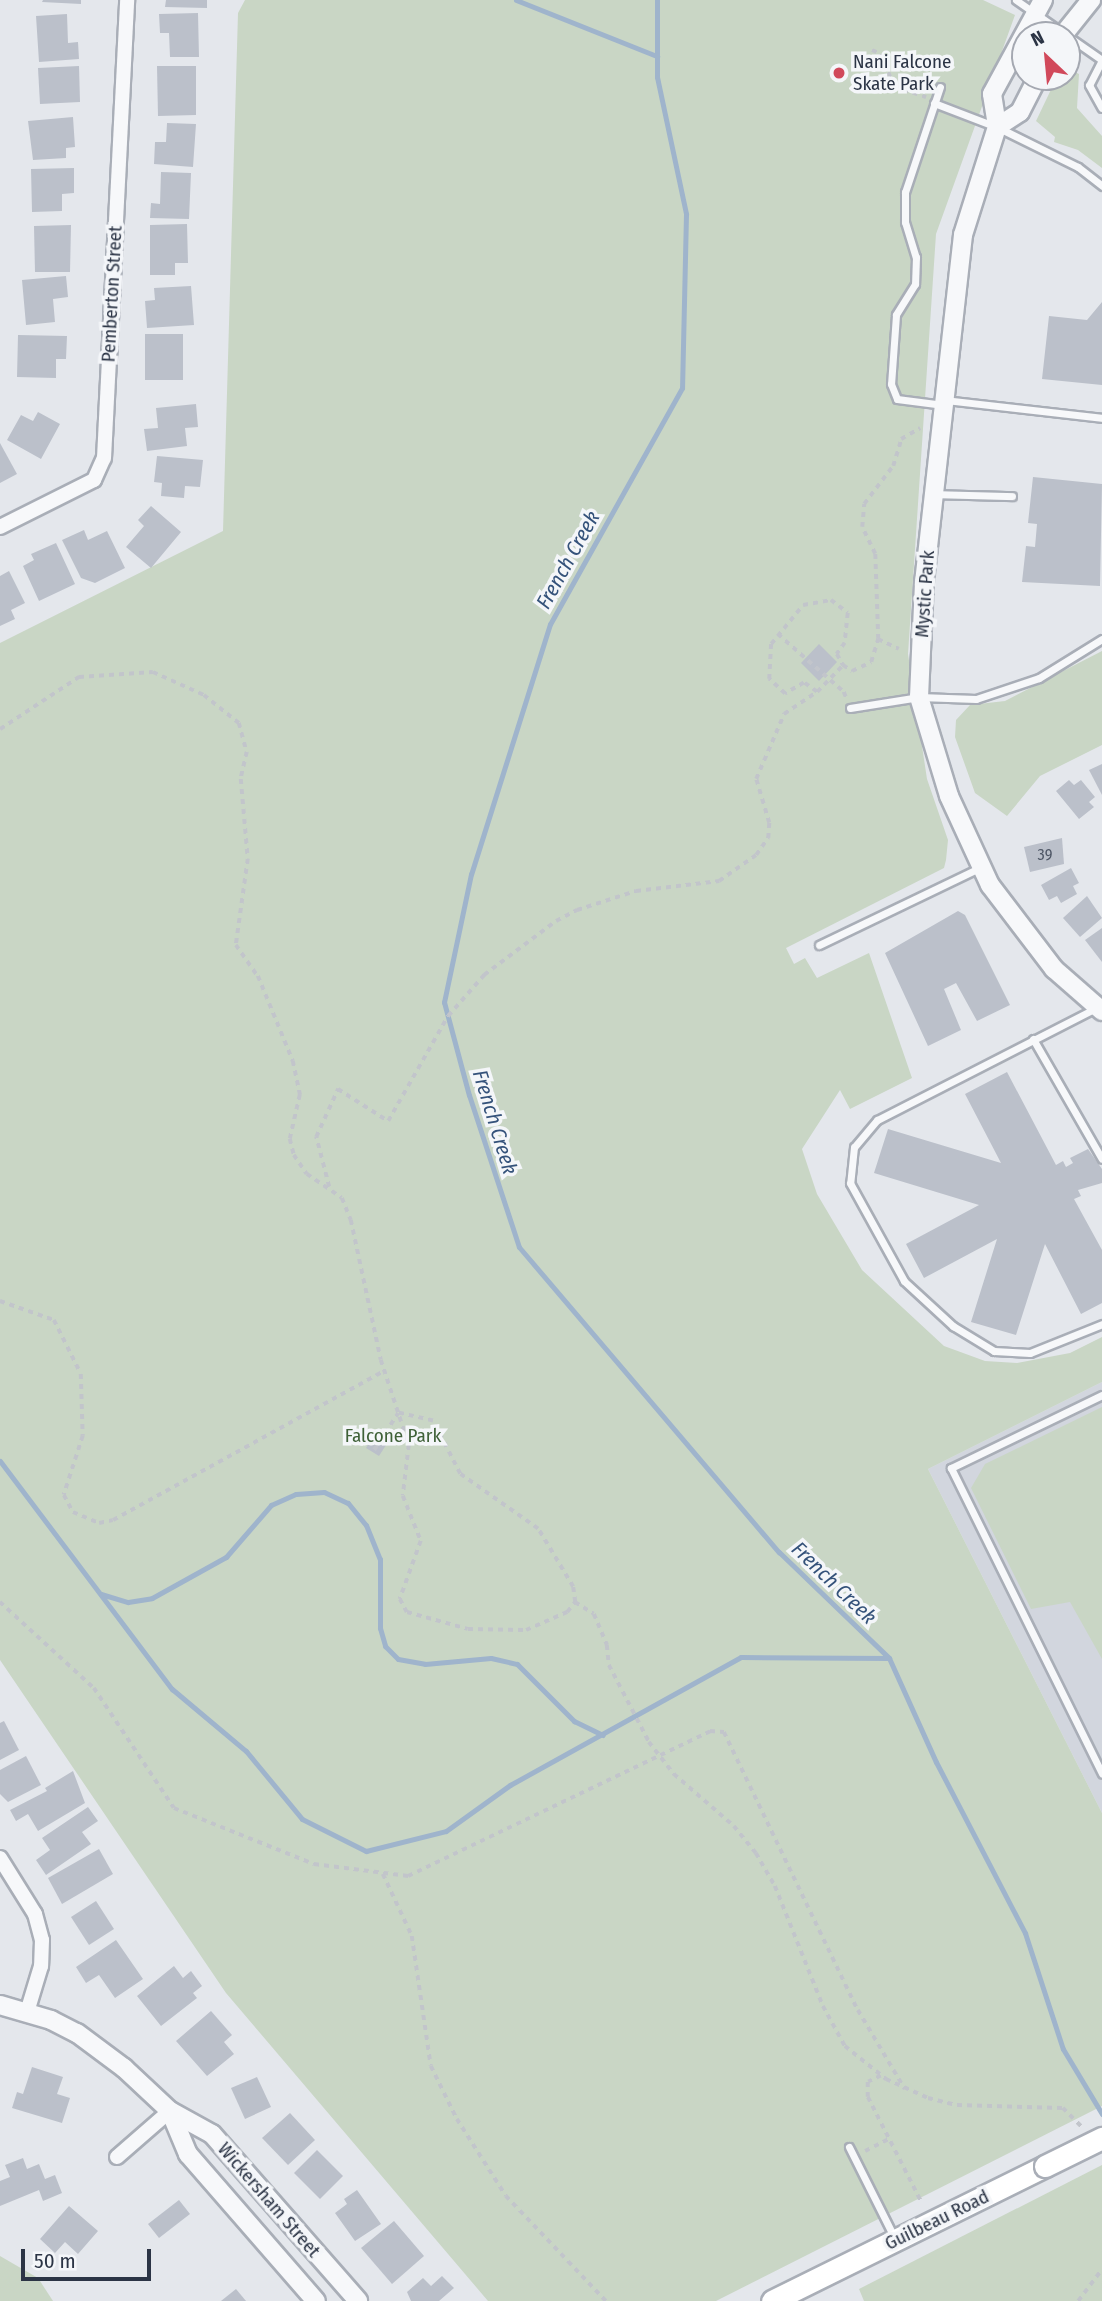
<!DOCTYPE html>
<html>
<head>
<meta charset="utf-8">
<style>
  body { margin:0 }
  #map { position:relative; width:1102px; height:2301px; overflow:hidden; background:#e4e7ec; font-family:"Fira Sans Condensed",sans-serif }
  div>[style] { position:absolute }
  .built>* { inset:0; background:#d2d6de }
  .green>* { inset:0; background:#c9d6c5 }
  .stream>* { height:5px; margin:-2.5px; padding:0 2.5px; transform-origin:2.5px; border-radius:2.5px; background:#9fb4cc }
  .building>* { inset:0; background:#bbc0ca }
  .path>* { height:3.5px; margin-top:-1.75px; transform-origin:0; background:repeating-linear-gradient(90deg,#c2c5cb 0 5px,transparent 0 10px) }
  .roads { filter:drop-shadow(2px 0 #a9aeb7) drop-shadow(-2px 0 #a9aeb7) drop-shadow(0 2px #a9aeb7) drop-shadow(0 -2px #a9aeb7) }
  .service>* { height:7px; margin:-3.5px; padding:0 3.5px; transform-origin:3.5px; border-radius:3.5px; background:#f7f8fa }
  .minor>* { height:14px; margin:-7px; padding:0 7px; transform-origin:7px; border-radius:7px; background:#f7f8fa }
  .tertiary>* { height:18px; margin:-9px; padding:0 9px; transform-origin:9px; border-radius:9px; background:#f7f8fa }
  .secondary>* { height:21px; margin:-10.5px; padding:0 10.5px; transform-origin:10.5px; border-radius:10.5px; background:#fff }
  .bridges { filter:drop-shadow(2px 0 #a9aeb7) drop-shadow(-2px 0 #a9aeb7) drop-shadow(0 2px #a9aeb7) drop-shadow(0 -2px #a9aeb7) }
  .secondary-bridge>* { height:21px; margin:-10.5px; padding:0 10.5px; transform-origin:10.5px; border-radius:10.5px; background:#fff }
  .dots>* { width:19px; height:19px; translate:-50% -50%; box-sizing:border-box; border:4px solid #f4f6f9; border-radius:50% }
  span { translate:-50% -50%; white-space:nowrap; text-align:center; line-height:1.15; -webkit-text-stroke:7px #f4f6f9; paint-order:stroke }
  .number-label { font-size:16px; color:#4f5766 }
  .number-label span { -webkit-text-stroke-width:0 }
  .poi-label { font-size:19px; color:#2b3445 }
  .left { translate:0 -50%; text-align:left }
  .street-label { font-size:19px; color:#2b3445 }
  .park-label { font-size:19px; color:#3f6138 }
  .water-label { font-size:21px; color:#34527a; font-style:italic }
  .north { position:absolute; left:1011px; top:21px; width:70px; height:70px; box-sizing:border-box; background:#f4f6f9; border:2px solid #a4a8b1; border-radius:50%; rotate:334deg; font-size:19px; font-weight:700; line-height:28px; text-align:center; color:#2b3445 }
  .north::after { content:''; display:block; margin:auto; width:24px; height:32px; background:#d1495b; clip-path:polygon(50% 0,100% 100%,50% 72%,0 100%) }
  .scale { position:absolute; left:21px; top:2249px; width:130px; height:32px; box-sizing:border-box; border:4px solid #2b3445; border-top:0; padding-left:9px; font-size:21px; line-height:24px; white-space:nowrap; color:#2b3445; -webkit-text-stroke:5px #f4f6f9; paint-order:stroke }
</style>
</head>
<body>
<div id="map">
  <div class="built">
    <i style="clip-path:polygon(1102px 1382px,1102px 1813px,928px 1469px)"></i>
  </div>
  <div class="green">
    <i style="clip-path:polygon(245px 0,983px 0,1015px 15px,936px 234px,908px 654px,927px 779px,948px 840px,946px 860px,944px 868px,786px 948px,794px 964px,805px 958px,817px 978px,869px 953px,912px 1078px,850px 1109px,840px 1090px,802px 1149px,817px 1194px,862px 1270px,944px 1346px,985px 1361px,1017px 1363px,1070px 1353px,1102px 1337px,1102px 1382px,928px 1469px,1102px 1813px,1102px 2106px,716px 2301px,488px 2301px,226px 1993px,0 1660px,0 643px,223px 531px,238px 13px)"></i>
    <i style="clip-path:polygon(1067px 68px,1079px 74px,1077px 108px,1102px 136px,1102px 168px,1078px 150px,1054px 142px,1055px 137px,1036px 121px,1057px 77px,1067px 77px)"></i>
    <i style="clip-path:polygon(1102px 651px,1102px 745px,1040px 776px,1007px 816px,975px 793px,955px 737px,956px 720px,970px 705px,1005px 701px)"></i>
    <i style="clip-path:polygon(1102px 1407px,1102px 1659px,1070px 1602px,1031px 1609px,971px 1488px,985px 1464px)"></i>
    <i style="clip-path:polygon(1102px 2165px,1102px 2301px,864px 2301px,859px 2289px)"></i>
    <i style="clip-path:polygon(0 2256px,38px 2278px,53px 2301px,0 2301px)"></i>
  </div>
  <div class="stream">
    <i style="left:516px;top:0;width:152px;rotate:21.7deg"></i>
    <i style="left:657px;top:0;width:77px;rotate:90deg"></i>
    <i style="left:657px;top:77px;width:140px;rotate:78deg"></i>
    <i style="left:686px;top:214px;width:174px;rotate:91.3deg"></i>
    <i style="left:682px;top:388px;width:270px;rotate:119.2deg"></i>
    <i style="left:550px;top:624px;width:262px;rotate:107.5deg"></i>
    <i style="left:471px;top:874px;width:131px;rotate:101.9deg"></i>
    <i style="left:444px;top:1002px;width:96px;rotate:75deg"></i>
    <i style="left:469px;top:1095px;width:160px;rotate:71.8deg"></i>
    <i style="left:519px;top:1247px;width:401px;rotate:49.6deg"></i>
    <i style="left:779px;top:1552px;width:153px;rotate:43.9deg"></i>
    <i style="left:889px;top:1658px;width:114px;rotate:65.7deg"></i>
    <i style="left:936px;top:1762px;width:193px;rotate:62.5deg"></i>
    <i style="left:1025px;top:1933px;width:122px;rotate:71.9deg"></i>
    <i style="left:1063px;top:2049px;width:76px;rotate:59deg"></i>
    <i style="left:0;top:1461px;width:286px;rotate:53deg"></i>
    <i style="left:172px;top:1689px;width:97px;rotate:40deg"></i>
    <i style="left:246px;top:1751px;width:88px;rotate:50.5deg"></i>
    <i style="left:302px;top:1819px;width:72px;rotate:26.6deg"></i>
    <i style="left:366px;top:1851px;width:82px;rotate:-14deg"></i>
    <i style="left:446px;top:1831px;width:79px;rotate:-35.7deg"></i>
    <i style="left:510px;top:1785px;width:264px;rotate:-29deg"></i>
    <i style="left:741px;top:1657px;width:148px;rotate:0.4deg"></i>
    <i style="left:101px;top:1594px;width:28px;rotate:17deg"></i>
    <i style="left:128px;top:1602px;width:24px;rotate:-9deg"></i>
    <i style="left:152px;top:1598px;width:85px;rotate:-29deg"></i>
    <i style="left:226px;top:1557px;width:69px;rotate:-49.1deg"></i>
    <i style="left:271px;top:1505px;width:27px;rotate:-24deg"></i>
    <i style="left:296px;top:1494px;width:28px;rotate:-4deg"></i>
    <i style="left:324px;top:1492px;width:26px;rotate:25deg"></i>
    <i style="left:348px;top:1503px;width:28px;rotate:51deg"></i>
    <i style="left:366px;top:1525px;width:37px;rotate:68deg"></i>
    <i style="left:380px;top:1559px;width:69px;rotate:90deg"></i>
    <i style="left:380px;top:1628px;width:19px;rotate:74deg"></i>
    <i style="left:385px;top:1646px;width:18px;rotate:45deg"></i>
    <i style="left:398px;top:1659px;width:27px;rotate:10deg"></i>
    <i style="left:425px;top:1664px;width:66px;rotate:-5.2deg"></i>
    <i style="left:491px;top:1658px;width:27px;rotate:13deg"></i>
    <i style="left:517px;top:1664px;width:81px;rotate:45deg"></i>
    <i style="left:574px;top:1721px;width:32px;rotate:26deg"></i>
  </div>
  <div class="building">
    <i style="clip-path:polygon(43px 0,81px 0,81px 4px,42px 2px)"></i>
    <i style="clip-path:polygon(166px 0,207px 0,207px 8px,165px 7px)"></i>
    <i style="clip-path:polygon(198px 13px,199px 57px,170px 57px,169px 33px,160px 33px,159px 14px)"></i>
    <i style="clip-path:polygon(67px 14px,68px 43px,78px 42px,79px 59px,39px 62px,36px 16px)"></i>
    <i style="clip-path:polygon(79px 66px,80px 102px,40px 104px,38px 68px)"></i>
    <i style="clip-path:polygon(157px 66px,196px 66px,196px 115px,158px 116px)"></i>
    <i style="clip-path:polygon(73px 117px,75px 147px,66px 148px,66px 158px,33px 160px,28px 121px)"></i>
    <i style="clip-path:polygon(167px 123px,196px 124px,193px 167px,154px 164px,155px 142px,166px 142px)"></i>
    <i style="clip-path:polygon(74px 168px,74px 193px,62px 194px,62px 211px,32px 212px,31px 169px)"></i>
    <i style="clip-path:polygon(161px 172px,191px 173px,189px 219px,150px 218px,151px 203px,160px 204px)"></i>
    <i style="clip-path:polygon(187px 224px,188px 263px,175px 263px,175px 275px,150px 275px,150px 225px)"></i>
    <i style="clip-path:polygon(71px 225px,70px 272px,35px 272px,34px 226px)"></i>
    <i style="clip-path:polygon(66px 276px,68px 297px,53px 299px,55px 322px,26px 325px,22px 280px)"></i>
    <i style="clip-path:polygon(191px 286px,194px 325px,147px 328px,145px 301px,155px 300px,154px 288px)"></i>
    <i style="clip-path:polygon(1102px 302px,1102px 385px,1042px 379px,1049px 316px,1087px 320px)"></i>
    <i style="clip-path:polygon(145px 334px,183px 334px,183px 380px,145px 380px)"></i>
    <i style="clip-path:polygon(18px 335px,67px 336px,66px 359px,56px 359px,56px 378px,17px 377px)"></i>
    <i style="clip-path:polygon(196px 404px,198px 427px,185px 428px,187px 446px,147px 451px,144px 429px,158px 428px,156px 408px)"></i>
    <i style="clip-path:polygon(38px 412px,60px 424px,41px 459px,7px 440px,21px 415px,33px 421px)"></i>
    <i style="clip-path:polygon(0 443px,17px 474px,0 483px)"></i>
    <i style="clip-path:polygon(157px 456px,203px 460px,200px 487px,185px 486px,184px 498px,161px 496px,162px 483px,154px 482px)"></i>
    <i style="clip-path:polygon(1033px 477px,1102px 484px,1100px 586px,1022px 582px,1026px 546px,1035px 547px,1037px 524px,1028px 523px)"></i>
    <i style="clip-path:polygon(151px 506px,181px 532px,151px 568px,126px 547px,144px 526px,138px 520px)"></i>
    <i style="clip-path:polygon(84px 530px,88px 540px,107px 531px,125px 568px,95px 583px,81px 578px,62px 540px)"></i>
    <i style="clip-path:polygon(56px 543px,75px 584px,39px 601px,23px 566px,34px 560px,31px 554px)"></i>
    <i style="clip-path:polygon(9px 571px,25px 603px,11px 610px,15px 619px,0 626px,0 576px)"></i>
    <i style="clip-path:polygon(819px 644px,837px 662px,819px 681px,801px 663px)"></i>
    <i style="clip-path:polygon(1102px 764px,1102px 795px,1089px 770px)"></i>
    <i style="clip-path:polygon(1069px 780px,1074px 785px,1081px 780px,1095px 797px,1089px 802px,1094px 807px,1079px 819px,1056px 791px)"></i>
    <i style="clip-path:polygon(1062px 838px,1064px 864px,1030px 872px,1024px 847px)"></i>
    <i style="clip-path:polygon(1071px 868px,1079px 883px,1073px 886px,1077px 894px,1061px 903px,1057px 896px,1049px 900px,1041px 885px)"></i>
    <i style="clip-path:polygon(1087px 896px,1102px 918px,1080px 937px,1063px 918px)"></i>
    <i style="clip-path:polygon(958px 911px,965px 915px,1010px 1005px,977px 1021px,956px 983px,944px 989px,961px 1030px,928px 1046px,885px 953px)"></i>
    <i style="clip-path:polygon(1102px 928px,1102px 962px,1085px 940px)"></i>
    <i style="clip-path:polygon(1007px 1072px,1056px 1165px,1063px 1161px,1066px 1167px,1073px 1163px,1070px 1158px,1088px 1149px,1102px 1169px,1102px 1183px,1078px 1190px,1081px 1196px,1074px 1199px,1102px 1250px,1102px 1303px,1081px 1314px,1045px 1244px,1016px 1335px,971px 1322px,997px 1239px,924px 1278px,906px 1244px,979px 1205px,874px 1173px,888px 1129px,1001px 1163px,965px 1094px)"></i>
    <i style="clip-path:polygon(377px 1431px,390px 1439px,379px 1456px,366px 1448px)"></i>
    <i style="clip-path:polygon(4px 1721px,19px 1750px,0 1760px,0 1723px)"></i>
    <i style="clip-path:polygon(26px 1756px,41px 1785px,8px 1802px,0 1794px,0 1770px)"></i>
    <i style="clip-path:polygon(73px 1771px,85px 1803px,38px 1831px,28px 1814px,16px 1821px,10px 1810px,47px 1791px,45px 1788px)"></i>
    <i style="clip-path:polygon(88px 1807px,98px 1821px,82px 1832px,91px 1844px,46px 1875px,36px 1860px,50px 1850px,42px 1838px)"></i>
    <i style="clip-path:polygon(99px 1849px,113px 1874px,62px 1904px,48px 1878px)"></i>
    <i style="clip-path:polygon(96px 1901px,114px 1929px,89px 1945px,71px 1917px)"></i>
    <i style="clip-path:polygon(116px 1940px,143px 1979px,115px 1998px,99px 1975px,86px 1983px,76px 1967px)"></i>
    <i style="clip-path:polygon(174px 1966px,183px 1978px,191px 1971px,202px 1986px,193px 1993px,197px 1998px,161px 2026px,137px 1996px)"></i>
    <i style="clip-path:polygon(211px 2011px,232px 2035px,224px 2042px,234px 2054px,207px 2076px,176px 2041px)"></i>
    <i style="clip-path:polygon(32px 2067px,63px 2077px,57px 2094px,70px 2098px,62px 2123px,12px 2108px,17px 2092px,23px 2094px)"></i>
    <i style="clip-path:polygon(257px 2077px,271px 2107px,245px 2119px,231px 2088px)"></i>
    <i style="clip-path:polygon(290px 2113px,315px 2140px,288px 2165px,262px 2138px)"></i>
    <i style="clip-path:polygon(317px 2150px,343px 2176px,320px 2199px,294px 2173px)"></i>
    <i style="clip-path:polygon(23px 2158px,27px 2169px,39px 2164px,45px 2179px,55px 2175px,62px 2193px,43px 2201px,39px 2190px,0 2206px,0 2181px,10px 2177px,5px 2165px)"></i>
    <i style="clip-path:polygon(357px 2190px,381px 2224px,355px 2241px,335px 2213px,347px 2204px,344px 2199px)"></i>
    <i style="clip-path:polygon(179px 2200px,190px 2214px,159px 2238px,148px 2224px)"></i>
    <i style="clip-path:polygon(69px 2206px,98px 2231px,78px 2254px,65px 2242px,55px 2253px,40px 2239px)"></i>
    <i style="clip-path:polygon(394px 2221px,424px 2256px,392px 2284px,361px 2248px)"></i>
    <i style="clip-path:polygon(442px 2276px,454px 2288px,439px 2301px,411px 2301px,407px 2292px,423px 2278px,431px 2286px)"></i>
    <i style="clip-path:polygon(236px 2289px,246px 2301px,221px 2301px)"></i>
  </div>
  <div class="path">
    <i style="left:872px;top:50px;width:10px;rotate:24deg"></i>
    <i style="left:881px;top:54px;width:35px;rotate:68deg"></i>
    <i style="left:894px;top:86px;width:34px;rotate:19deg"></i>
    <i style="left:878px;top:86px;width:15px;rotate:-16deg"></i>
    <i style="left:778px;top:634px;width:88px;rotate:41.3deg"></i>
    <i style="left:844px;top:692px;width:9px;rotate:69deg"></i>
    <i style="left:878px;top:639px;width:23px;rotate:25deg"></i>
    <i style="left:817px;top:692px;width:16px;rotate:-145deg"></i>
    <i style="left:804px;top:683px;width:22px;rotate:150deg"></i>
    <i style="left:785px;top:694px;width:22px;rotate:-137deg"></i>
    <i style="left:769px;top:679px;width:35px;rotate:-87deg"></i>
    <i style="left:771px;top:644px;width:50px;rotate:-50.6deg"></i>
    <i style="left:803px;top:605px;width:28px;rotate:-10deg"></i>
    <i style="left:831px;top:600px;width:21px;rotate:37deg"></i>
    <i style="left:848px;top:613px;width:30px;rotate:96deg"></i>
    <i style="left:845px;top:643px;width:14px;rotate:126deg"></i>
    <i style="left:837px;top:654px;width:13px;rotate:61deg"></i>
    <i style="left:0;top:729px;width:95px;rotate:-33.4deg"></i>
    <i style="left:79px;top:677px;width:74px;rotate:-3.9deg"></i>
    <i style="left:153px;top:672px;width:56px;rotate:24.3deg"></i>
    <i style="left:204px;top:695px;width:45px;rotate:38.7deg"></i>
    <i style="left:239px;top:723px;width:30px;rotate:75deg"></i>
    <i style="left:247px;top:752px;width:28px;rotate:103deg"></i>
    <i style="left:241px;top:779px;width:80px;rotate:85deg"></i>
    <i style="left:248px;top:859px;width:87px;rotate:97.9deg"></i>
    <i style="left:236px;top:945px;width:38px;rotate:55deg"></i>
    <i style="left:258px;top:976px;width:92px;rotate:67.6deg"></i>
    <i style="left:293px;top:1061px;width:35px;rotate:78deg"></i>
    <i style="left:300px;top:1095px;width:45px;rotate:102.8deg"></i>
    <i style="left:290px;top:1139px;width:16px;rotate:76deg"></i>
    <i style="left:294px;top:1155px;width:23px;rotate:56deg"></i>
    <i style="left:307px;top:1174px;width:42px;rotate:34.4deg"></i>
    <i style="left:342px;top:1198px;width:24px;rotate:68deg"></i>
    <i style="left:351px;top:1220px;width:143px;rotate:77.9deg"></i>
    <i style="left:381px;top:1360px;width:89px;rotate:71.8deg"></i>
    <i style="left:409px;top:1445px;width:51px;rotate:96.7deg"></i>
    <i style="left:403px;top:1496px;width:48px;rotate:68.2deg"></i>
    <i style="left:421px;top:1541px;width:62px;rotate:109.9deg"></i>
    <i style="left:400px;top:1599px;width:15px;rotate:62deg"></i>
    <i style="left:407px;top:1612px;width:63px;rotate:15.6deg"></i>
    <i style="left:468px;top:1629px;width:58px;rotate:1deg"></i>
    <i style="left:526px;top:1630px;width:45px;rotate:-23.7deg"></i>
    <i style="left:567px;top:1612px;width:13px;rotate:-51deg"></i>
    <i style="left:575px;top:1602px;width:15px;rotate:-98deg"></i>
    <i style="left:573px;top:1587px;width:68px;rotate:-121.1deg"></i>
    <i style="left:538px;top:1529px;width:95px;rotate:-144.8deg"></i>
    <i style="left:460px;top:1474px;width:59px;rotate:-117deg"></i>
    <i style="left:433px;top:1421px;width:36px;rotate:-167deg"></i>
    <i style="left:329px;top:1187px;width:52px;rotate:-104.6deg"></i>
    <i style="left:316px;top:1137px;width:53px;rotate:-65.4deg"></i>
    <i style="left:338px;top:1089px;width:59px;rotate:32.6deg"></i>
    <i style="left:388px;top:1121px;width:121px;rotate:-60.3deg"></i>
    <i style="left:448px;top:1016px;width:55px;rotate:-48.7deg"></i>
    <i style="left:484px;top:975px;width:90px;rotate:-36.9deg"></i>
    <i style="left:556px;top:921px;width:24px;rotate:-28deg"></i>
    <i style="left:577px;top:910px;width:62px;rotate:-17.9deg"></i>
    <i style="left:636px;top:891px;width:84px;rotate:-6.9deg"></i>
    <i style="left:719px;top:881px;width:45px;rotate:-35.1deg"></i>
    <i style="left:756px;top:855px;width:21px;rotate:-55deg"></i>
    <i style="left:768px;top:838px;width:15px;rotate:-86deg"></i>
    <i style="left:769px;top:823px;width:46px;rotate:-106.5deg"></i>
    <i style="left:756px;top:779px;width:71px;rotate:-66.7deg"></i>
    <i style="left:784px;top:714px;width:40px;rotate:-34deg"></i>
    <i style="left:817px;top:692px;width:37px;rotate:-46deg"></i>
    <i style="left:843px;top:665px;width:11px;rotate:34deg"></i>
    <i style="left:852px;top:671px;width:21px;rotate:-25deg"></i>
    <i style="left:871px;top:662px;width:24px;rotate:-73deg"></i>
    <i style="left:878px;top:639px;width:85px;rotate:-92deg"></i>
    <i style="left:875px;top:554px;width:30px;rotate:-116deg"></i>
    <i style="left:862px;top:527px;width:23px;rotate:-85deg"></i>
    <i style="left:864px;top:504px;width:48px;rotate:-52.7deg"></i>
    <i style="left:893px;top:466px;width:28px;rotate:-73deg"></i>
    <i style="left:901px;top:439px;width:22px;rotate:-30deg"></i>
    <i style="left:0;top:1301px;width:57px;rotate:19.4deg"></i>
    <i style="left:54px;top:1320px;width:60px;rotate:63.4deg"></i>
    <i style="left:81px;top:1374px;width:62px;rotate:88.2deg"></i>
    <i style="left:83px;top:1436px;width:62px;rotate:107.9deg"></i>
    <i style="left:64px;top:1495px;width:19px;rotate:62deg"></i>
    <i style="left:73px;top:1512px;width:28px;rotate:23deg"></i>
    <i style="left:99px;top:1523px;width:14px;rotate:-12deg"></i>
    <i style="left:113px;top:1520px;width:309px;rotate:-28.8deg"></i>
    <i style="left:374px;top:1450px;width:44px;rotate:-57deg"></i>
    <i style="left:0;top:1602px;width:127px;rotate:42.5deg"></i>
    <i style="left:94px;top:1688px;width:144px;rotate:56.3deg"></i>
    <i style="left:174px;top:1808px;width:151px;rotate:21.8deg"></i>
    <i style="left:314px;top:1864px;width:95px;rotate:7.3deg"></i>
    <i style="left:408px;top:1876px;width:335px;rotate:-25.6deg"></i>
    <i style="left:710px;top:1731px;width:14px;rotate:4deg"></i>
    <i style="left:724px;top:1732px;width:309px;rotate:64.3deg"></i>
    <i style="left:858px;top:2010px;width:92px;rotate:59.3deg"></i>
    <i style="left:575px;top:1602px;width:22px;rotate:32deg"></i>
    <i style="left:594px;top:1614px;width:34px;rotate:67deg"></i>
    <i style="left:607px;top:1645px;width:20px;rotate:84deg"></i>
    <i style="left:609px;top:1665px;width:87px;rotate:62.5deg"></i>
    <i style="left:649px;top:1742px;width:41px;rotate:52deg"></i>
    <i style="left:674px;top:1774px;width:79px;rotate:40.9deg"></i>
    <i style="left:734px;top:1826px;width:35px;rotate:51deg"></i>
    <i style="left:756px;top:1853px;width:38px;rotate:60deg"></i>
    <i style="left:775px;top:1886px;width:129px;rotate:68.2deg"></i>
    <i style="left:823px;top:2006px;width:46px;rotate:61.2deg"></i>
    <i style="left:845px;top:2046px;width:53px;rotate:38.8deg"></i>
    <i style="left:886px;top:2079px;width:46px;rotate:24.3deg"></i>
    <i style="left:928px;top:2098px;width:30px;rotate:14deg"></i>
    <i style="left:957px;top:2105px;width:106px;rotate:1.6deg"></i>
    <i style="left:1063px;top:2108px;width:27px;rotate:45deg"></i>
    <i style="left:383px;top:1874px;width:68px;rotate:64.9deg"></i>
    <i style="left:412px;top:1936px;width:131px;rotate:81.7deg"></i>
    <i style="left:431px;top:2066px;width:59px;rotate:63.9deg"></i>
    <i style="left:457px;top:2119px;width:91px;rotate:57.5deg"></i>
    <i style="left:506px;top:2196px;width:145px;rotate:46.4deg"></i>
    <i style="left:881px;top:2076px;width:14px;rotate:155deg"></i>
    <i style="left:868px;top:2082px;width:15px;rotate:90deg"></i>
    <i style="left:868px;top:2097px;width:119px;rotate:63deg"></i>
    <i style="left:865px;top:2151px;width:27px;rotate:-27deg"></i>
    <i style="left:1078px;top:2301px;width:40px;rotate:-53deg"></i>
  </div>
  <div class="roads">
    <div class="service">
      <i style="left:1016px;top:0;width:105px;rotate:34.9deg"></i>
      <i style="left:1102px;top:60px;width:28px;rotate:117deg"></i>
      <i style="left:1089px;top:85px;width:26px;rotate:61deg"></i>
      <i style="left:940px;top:87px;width:111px;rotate:108.4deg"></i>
      <i style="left:905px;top:192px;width:30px;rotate:90deg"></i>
      <i style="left:905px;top:222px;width:37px;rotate:73deg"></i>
      <i style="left:916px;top:257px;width:27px;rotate:92deg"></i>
      <i style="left:915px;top:284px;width:36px;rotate:122deg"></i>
      <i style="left:896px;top:315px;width:69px;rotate:94.1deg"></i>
      <i style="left:891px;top:384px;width:16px;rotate:68deg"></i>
      <i style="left:897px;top:399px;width:47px;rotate:7.3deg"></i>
      <i style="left:934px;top:103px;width:67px;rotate:20.9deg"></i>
      <i style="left:997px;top:127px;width:90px;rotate:26.3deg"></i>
      <i style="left:1078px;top:167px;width:31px;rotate:38deg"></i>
      <i style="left:945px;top:400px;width:158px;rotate:6.5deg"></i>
      <i style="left:934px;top:494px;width:78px;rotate:1.5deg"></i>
      <i style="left:850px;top:708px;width:70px;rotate:-9.1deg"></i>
      <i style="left:919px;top:697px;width:57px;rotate:2deg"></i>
      <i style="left:976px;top:699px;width:66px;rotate:-18.4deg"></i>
      <i style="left:1039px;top:678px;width:74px;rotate:-31.8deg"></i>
      <i style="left:819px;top:945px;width:178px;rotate:-25.7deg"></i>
      <i style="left:1096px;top:1008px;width:246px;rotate:152.9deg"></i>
      <i style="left:877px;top:1120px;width:35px;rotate:130deg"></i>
      <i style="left:854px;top:1147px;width:36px;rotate:96deg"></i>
      <i style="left:850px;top:1183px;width:112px;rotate:61.1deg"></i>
      <i style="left:904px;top:1281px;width:67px;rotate:42.6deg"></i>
      <i style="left:953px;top:1326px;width:48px;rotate:31.4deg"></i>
      <i style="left:994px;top:1351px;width:36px;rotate:3deg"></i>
      <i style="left:1030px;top:1353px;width:78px;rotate:-21.9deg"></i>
      <i style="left:1033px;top:1039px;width:138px;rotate:60.1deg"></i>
      <i style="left:1102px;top:1395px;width:168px;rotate:154.2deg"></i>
      <i style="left:951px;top:1468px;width:341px;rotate:63.7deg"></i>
      <i style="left:849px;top:2147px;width:101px;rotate:63.4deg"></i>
    </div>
    <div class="minor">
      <i style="left:0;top:527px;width:105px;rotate:-26.6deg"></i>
      <i style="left:94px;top:480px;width:24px;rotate:-66deg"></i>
      <i style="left:104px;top:458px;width:459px;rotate:-87.1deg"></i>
      <i style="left:0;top:1858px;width:66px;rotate:58deg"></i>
      <i style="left:35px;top:1914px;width:27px;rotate:75deg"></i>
      <i style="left:42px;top:1940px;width:26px;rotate:92deg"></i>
      <i style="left:41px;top:1966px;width:48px;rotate:106.9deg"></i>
      <i style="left:117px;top:2157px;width:70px;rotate:-41deg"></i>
    </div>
    <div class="tertiary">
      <i style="left:1043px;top:0;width:107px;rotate:118.5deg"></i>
      <i style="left:992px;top:94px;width:33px;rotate:81deg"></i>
      <i style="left:997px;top:127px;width:113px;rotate:107.5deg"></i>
      <i style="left:963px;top:235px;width:350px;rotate:96.4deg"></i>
      <i style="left:924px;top:583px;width:114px;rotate:92.5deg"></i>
      <i style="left:919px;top:697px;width:103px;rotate:73.1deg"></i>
      <i style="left:949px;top:796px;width:98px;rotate:65.3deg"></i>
      <i style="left:990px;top:885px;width:106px;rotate:52.7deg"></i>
      <i style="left:1054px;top:969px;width:64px;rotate:41.2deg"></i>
      <i style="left:1063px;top:35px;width:45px;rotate:-51.3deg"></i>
      <i style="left:997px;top:127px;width:27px;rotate:-33deg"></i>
      <i style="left:1020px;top:112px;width:39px;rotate:-63deg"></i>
      <i style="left:0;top:2005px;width:53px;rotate:16.4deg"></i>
      <i style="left:51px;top:2020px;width:29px;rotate:27deg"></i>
      <i style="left:77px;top:2033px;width:59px;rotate:36.7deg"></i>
      <i style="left:124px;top:2068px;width:63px;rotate:43.1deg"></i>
      <i style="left:170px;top:2111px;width:48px;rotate:28.7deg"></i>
      <i style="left:212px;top:2134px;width:222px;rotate:48.8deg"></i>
      <i style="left:170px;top:2111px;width:47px;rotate:67.3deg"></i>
      <i style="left:188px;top:2154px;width:195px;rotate:49deg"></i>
    </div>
    <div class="secondary">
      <i style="left:772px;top:2301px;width:305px;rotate:-26.3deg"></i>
    </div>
  </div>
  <div class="bridges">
    <div class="secondary-bridge">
      <i style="left:1045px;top:2166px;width:64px;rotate:-26.2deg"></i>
    </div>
  </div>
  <div class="dots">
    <i style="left:839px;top:73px;background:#d1495b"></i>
  </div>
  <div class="number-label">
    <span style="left:1045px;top:855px">39</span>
  </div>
  <div class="poi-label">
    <span class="left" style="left:853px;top:73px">Nani Falcone<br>Skate Park</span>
  </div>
  <div class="street-label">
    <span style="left:112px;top:294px;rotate:-87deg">Pemberton Street</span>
    <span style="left:925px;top:594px;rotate:-86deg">Mystic Park</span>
    <span style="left:269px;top:2200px;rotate:49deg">Wickersham Street</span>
    <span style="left:937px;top:2220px;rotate:-26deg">Guilbeau Road</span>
  </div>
  <div class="park-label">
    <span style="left:393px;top:1436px">Falcone Park</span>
  </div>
  <div class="water-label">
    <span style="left:568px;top:560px;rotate:-61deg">French Creek</span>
    <span style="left:495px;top:1122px;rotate:73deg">French Creek</span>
    <span style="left:834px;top:1583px;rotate:44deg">French Creek</span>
  </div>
  <div class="north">N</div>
  <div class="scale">50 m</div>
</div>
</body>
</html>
